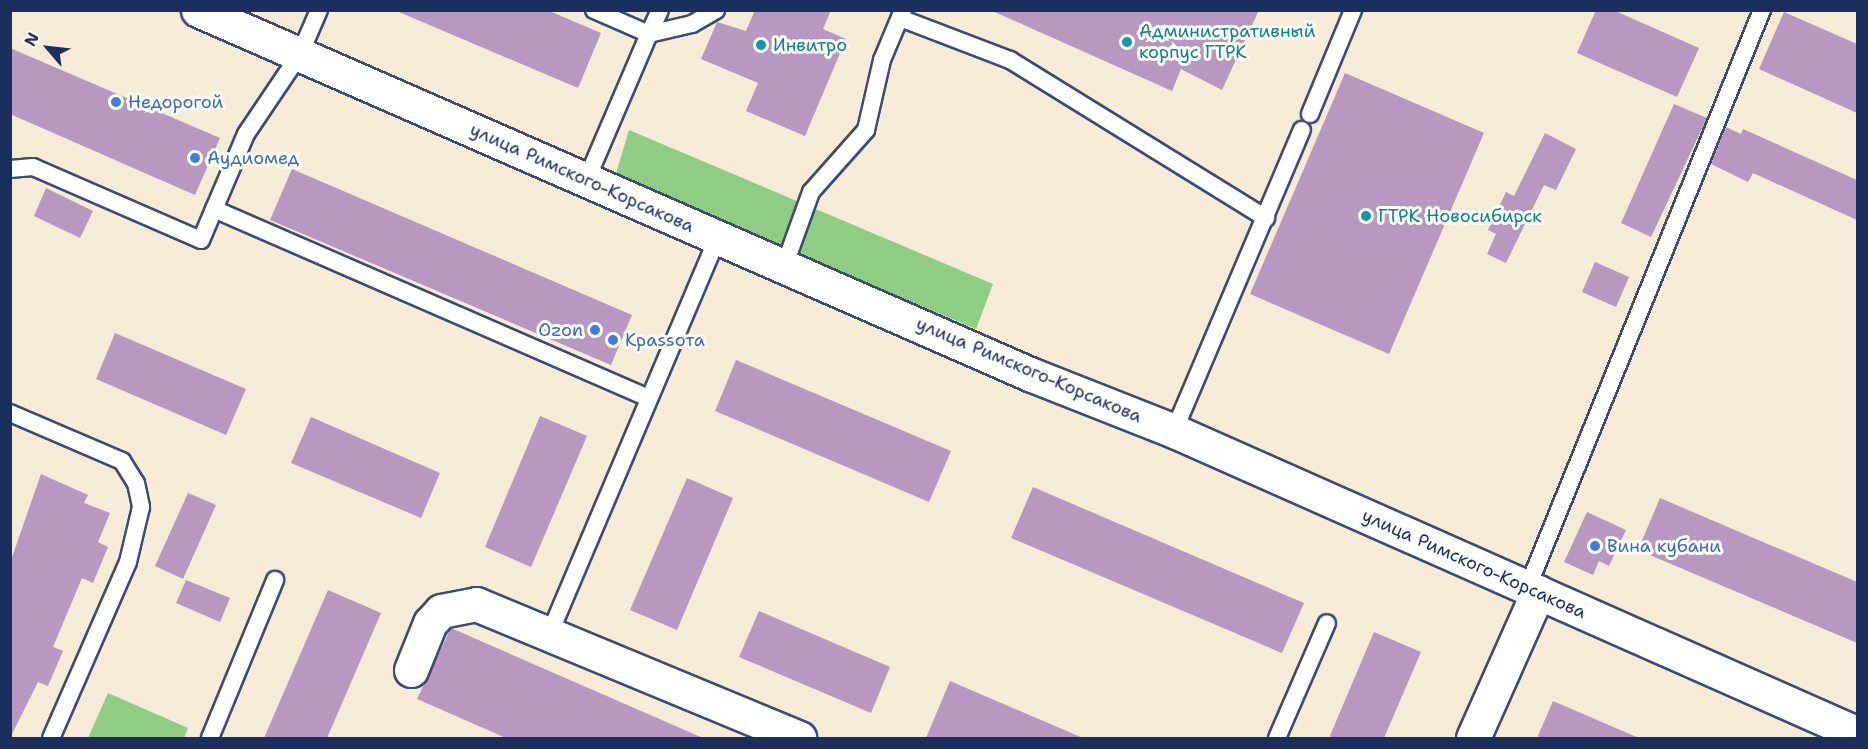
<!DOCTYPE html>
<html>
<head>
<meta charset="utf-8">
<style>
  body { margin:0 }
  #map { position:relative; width:1868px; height:749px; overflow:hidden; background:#f6ebd7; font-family:"Shantell Sans",sans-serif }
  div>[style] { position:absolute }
  .green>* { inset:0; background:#8ecd83 }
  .building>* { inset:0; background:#b698c0 }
  .roads { filter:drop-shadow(2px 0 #3c4b70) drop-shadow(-2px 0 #3c4b70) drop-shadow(0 2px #3c4b70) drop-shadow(0 -2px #3c4b70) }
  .service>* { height:16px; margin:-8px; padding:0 8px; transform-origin:8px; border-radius:8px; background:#fff }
  .minor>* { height:33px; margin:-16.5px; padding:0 16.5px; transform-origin:16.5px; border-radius:16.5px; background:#fff }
  .tertiary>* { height:33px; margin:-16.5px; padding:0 16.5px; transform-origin:16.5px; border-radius:16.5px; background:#fff }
  .dots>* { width:16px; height:16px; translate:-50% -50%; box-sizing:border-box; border:3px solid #fdfcf7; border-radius:50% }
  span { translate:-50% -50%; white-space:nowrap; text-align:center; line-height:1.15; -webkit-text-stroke:6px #fdfcf7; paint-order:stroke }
  .culture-label { font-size:18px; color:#0d838f }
  .left { translate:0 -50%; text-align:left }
  .shop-label { font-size:18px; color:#366cbe }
  .right { translate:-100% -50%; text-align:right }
  .street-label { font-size:18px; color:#1b2f5e }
  .frame { position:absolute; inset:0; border:12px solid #1b2f5e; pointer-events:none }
  .north { position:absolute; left:18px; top:18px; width:60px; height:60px; -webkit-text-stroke:4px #fdfcf7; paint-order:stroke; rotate:298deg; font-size:16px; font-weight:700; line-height:24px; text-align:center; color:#1b2f5e }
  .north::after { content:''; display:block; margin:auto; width:21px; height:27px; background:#1b2f5e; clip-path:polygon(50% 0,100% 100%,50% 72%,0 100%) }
</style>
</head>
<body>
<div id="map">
  <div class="green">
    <i style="clip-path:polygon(629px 130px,993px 284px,976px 329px,615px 177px)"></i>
    <i style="clip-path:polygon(108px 693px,188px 728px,184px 738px,88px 738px)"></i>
  </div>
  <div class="building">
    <i style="clip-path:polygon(394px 10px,547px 10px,601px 33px,578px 88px)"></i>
    <i style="clip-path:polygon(755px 10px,831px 10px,823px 29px,846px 39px,805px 136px,746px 111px,758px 83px,701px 59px,717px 22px,746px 31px)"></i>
    <i style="clip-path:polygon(990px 10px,1259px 10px,1222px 90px,1181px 69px,1172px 91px)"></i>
    <i style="clip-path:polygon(1596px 10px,1613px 10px,1699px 48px,1677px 97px,1577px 53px)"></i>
    <i style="clip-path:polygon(1784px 12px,1857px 44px,1857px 113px,1759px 69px)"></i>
    <i style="clip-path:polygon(10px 48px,220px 138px,195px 195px,10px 114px)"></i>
    <i style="clip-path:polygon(1345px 73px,1484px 133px,1389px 354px,1250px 294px)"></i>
    <i style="clip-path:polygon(1674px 104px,1707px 118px,1651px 237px,1621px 223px)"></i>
    <i style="clip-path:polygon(1726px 127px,1741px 134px,1743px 129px,1857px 180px,1857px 220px,1753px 173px,1748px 182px,1711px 164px)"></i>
    <i style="clip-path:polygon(1545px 133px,1576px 149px,1556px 190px,1544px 185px,1506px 263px,1487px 254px,1496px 234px,1488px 230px,1506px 192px,1514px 196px)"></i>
    <i style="clip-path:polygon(292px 169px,632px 315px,611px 365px,270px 220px)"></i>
    <i style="clip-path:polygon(46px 188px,93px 211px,80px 238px,34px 216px)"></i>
    <i style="clip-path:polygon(1595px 262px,1629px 277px,1616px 307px,1582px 292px)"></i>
    <i style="clip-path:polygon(115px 333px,246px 389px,226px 435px,96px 379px)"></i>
    <i style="clip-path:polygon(736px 360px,951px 451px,929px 502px,715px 411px)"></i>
    <i style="clip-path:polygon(540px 416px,587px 436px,531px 567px,485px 547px)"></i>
    <i style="clip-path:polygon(311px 417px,440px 473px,421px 518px,291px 463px)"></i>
    <i style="clip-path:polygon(41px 474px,88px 495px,84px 503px,110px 513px,98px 542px,108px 547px,93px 583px,82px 578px,53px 647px,63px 651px,48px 686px,38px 682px,10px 738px,10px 563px)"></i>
    <i style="clip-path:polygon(687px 478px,733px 498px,677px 630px,630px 610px)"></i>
    <i style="clip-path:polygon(1033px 487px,1304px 603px,1282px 653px,1011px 538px)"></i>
    <i style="clip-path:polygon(188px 493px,216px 505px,183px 579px,155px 566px)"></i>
    <i style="clip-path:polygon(1660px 498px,1857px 582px,1857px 643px,1638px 550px)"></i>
    <i style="clip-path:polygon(1587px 512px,1626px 530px,1609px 566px,1599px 561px,1593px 575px,1564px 562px)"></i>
    <i style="clip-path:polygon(186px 580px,230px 598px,220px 622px,176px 603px)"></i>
    <i style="clip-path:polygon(328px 590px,381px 613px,327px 738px,264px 738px)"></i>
    <i style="clip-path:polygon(759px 611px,890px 667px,871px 713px,739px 657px)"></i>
    <i style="clip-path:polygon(451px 628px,703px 738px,506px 738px,417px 699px)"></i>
    <i style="clip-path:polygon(1374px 632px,1421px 652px,1384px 738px,1329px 738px)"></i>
    <i style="clip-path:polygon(950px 681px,1083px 738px,926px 738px)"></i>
    <i style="clip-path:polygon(1553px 701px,1639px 738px,1537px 738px)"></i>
  </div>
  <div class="roads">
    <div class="service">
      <i style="left:660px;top:10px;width:26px;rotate:115deg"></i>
      <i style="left:649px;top:34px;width:44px;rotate:-13.1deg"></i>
      <i style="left:692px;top:24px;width:28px;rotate:-30deg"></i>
      <i style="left:900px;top:18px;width:118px;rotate:20.9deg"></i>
      <i style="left:1010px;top:60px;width:301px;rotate:31.7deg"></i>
      <i style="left:1310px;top:114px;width:113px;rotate:-67.5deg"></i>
      <i style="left:10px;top:169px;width:23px;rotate:-5deg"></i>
      <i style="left:33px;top:167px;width:183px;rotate:23.5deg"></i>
      <i style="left:201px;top:240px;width:115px;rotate:-67deg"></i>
      <i style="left:246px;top:134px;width:97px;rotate:-56deg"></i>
      <i style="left:300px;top:54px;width:48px;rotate:-66.6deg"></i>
      <i style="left:586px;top:181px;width:160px;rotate:-66.8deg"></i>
      <i style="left:649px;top:34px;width:60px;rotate:-156.4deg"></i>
      <i style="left:214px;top:209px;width:473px;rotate:23.5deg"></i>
      <i style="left:785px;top:264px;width:77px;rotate:-70.1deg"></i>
      <i style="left:811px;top:192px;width:83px;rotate:-48.4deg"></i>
      <i style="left:866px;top:130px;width:72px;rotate:-77.1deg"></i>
      <i style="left:882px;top:60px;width:54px;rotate:-67.2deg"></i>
      <i style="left:10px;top:413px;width:122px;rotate:23.2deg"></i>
      <i style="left:122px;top:461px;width:26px;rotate:58deg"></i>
      <i style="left:136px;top:483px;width:25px;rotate:78deg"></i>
      <i style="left:141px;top:507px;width:57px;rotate:103.3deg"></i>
      <i style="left:128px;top:562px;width:192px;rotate:113.6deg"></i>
      <i style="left:1174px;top:431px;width:327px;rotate:-67deg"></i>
      <i style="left:1527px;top:589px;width:625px;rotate:-67.91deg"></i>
      <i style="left:549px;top:635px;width:432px;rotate:-67deg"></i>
      <i style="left:210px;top:738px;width:171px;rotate:-67.6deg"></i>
      <i style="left:1277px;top:738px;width:125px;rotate:-66.5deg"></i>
    </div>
    <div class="minor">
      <i style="left:411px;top:670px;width:51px;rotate:-68deg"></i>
      <i style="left:430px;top:623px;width:16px;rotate:-47deg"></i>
      <i style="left:441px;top:611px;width:36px;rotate:-11deg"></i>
      <i style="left:476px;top:604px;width:350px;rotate:22.5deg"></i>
    </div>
    <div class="tertiary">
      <i style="left:198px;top:10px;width:910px;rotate:23.64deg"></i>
      <i style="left:1032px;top:375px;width:153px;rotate:21.5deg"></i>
      <i style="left:1174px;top:431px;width:748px;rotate:23.89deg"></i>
      <i style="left:1473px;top:738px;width:160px;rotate:-66deg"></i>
    </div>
  </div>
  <div class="dots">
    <i style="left:1127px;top:42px;background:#0f9aa8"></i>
    <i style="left:761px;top:45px;background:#0f9aa8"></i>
    <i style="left:116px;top:102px;background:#3f7fe0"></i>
    <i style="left:195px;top:158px;background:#3f7fe0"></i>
    <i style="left:1366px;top:216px;background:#0f9aa8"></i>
    <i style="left:595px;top:330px;background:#3f7fe0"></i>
    <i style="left:613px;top:340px;background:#3f7fe0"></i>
    <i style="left:1595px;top:546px;background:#3f7fe0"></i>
  </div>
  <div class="culture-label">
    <span class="left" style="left:1139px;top:42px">Административный<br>корпус ГТРК</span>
    <span class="left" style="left:773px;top:45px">Инвитро</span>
    <span class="left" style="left:1378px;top:216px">ГТРК Новосибирск</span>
  </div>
  <div class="shop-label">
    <span class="left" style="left:128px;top:102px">Недорогой</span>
    <span class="left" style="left:207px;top:158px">Аудиомед</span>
    <span class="right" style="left:583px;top:330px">Ozon</span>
    <span class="left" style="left:625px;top:340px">Краssота</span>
    <span class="left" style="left:1607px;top:546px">Вина кубани</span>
  </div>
  <div class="street-label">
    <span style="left:582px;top:178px;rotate:24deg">улица Римского-Корсакова</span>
    <span style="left:1029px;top:370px;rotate:23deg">улица Римского-Корсакова</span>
    <span style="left:1474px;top:564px;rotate:24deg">улица Римского-Корсакова</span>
  </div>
  <div class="frame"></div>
  <div class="north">N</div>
</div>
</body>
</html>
